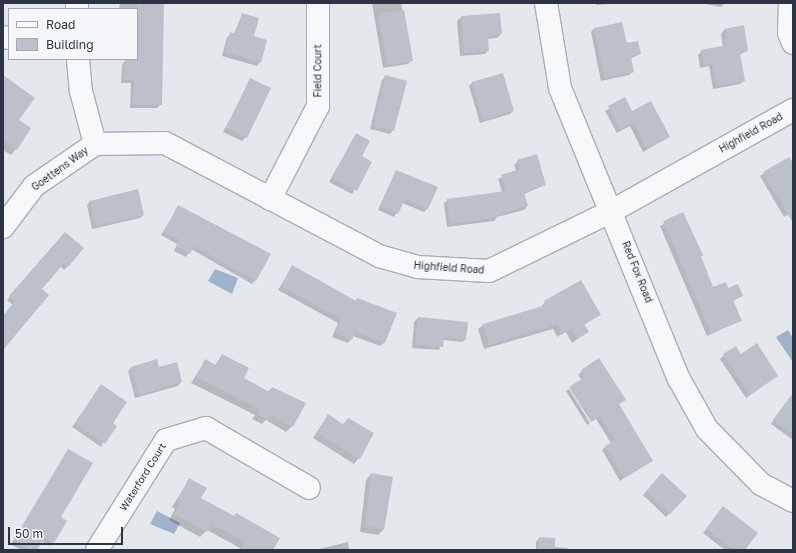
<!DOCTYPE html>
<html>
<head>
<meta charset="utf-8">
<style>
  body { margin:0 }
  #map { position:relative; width:796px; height:553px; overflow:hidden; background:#e4e7ec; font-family:"Golos Text",sans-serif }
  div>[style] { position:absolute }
  .water>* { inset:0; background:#9fb4cc }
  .shadow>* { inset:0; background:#0003 }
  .building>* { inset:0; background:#bbc0ca }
  .roads { filter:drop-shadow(1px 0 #a9aeb7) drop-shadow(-1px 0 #a9aeb7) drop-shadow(0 1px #a9aeb7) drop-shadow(0 -1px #a9aeb7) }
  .minor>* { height:22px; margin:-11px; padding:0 11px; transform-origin:11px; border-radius:11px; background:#f7f8fa }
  span { translate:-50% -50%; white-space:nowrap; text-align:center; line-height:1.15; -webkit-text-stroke:4px #f4f6f9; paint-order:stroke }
  .street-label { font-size:10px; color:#2b3445 }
  .frame { position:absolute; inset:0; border:4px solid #2b3445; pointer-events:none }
  .legend { position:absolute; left:8px; top:8px; width:130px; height:52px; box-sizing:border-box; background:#f4f6f9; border:1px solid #a4a8b1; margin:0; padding:5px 7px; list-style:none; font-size:12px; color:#2b3445 }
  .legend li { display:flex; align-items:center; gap:8px; height:20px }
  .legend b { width:20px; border:1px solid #a4a8b1 }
  .scale { position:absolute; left:8px; top:527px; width:115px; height:18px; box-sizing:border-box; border:2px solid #2b3445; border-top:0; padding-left:5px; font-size:12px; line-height:14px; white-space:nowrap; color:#2b3445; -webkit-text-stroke:3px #f4f6f9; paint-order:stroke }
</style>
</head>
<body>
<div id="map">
  <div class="water">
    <i style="clip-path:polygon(215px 269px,238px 278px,232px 294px,208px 281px)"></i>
    <i style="clip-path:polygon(788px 330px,793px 338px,792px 361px,776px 337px)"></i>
    <i style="clip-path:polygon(157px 511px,180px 523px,174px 534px,150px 524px)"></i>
  </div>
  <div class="shadow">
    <i style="clip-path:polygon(120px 3px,163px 3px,161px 104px,157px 108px,130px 108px,131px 83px,121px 83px,122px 65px,125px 61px,137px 59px,137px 9px,119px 9px)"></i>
    <i style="clip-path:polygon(372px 3px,401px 3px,412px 60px,408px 64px,383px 68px)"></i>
    <i style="clip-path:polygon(596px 3px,622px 3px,596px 5px)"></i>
    <i style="clip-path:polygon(699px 3px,725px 3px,721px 7px)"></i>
    <i style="clip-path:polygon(242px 14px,253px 37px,260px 62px,257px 66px,222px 56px,227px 37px,234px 34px)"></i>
    <i style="clip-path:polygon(499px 14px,501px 34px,497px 38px,487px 39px,488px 50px,485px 54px,460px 56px,457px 21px,461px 17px)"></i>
    <i style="clip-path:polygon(594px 28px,640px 54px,630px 59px,633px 72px,629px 75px,601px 81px,591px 32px)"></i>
    <i style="clip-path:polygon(724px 30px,747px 51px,739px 55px,744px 81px,740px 84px,713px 89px,709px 66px,700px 68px,698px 55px,702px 51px,723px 47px,721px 34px)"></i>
    <i style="clip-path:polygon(385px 77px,393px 130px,390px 134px,370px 129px,382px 80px)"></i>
    <i style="clip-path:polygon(251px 80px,246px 137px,242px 141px,223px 132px)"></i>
    <i style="clip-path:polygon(3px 82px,18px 121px,16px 149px,11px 155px,3px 150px)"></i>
    <i style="clip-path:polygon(473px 82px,513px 111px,510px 114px,480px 123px,469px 86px)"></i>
    <i style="clip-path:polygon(625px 99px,632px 113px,669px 137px,643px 152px,630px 126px,617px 133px,605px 111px)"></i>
    <i style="clip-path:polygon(356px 134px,361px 157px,371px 162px,352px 194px,329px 182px)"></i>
    <i style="clip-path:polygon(789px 158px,793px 165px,793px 212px,784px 217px,760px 176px)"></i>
    <i style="clip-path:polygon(518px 161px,545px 185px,524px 194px,527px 206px,524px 210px,497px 217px,494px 221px,447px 227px,444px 203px,448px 200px,502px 192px,498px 179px,516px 171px,514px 165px)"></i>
    <i style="clip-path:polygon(396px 171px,427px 209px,424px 212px,402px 203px,394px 217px,378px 210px)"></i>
    <i style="clip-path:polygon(90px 201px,143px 215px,140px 218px,92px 229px,87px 205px)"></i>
    <i style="clip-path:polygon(179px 206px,255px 280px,252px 284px,191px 249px,186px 257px,174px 251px,177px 244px,161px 235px)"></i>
    <i style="clip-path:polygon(683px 213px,702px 255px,700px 257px,713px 288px,728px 289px,742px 296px,733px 301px,741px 320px,707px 336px,660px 226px)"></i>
    <i style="clip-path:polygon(62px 237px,68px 266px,64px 270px,60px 266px,40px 289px,3px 351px,3px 317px,13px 305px,7px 300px)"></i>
    <i style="clip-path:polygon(292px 267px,355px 301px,357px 299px,396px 314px,384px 343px,380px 346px,353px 336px,348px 343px,332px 337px,338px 323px,278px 290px)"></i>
    <i style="clip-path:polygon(545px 302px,599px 315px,584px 325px,588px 332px,572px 343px,566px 332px,557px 337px,553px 329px,484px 349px,478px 329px,483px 325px,541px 307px)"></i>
    <i style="clip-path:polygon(418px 318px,466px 339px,462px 342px,443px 340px,439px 350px,412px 348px,414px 322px)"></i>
    <i style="clip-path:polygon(724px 355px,740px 355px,777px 376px,746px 398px,720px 359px)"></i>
    <i style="clip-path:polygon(222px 356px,243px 378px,268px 392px,272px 388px,292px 426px,286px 432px,266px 420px,262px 424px,252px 419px,255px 415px,191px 383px,205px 361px,214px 366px)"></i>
    <i style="clip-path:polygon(156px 360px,159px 369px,181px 382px,178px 386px,135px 398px,128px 371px,131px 368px)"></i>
    <i style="clip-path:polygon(582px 371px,625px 400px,618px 405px,651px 461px,620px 481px,602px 450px,611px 443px,596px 419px,592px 421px,571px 387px,582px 380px,578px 375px)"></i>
    <i style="clip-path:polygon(101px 386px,112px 424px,101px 447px,72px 427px)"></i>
    <i style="clip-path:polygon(569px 389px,590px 423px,587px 425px,566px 391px)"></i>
    <i style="clip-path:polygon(793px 403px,793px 440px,771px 424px,785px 404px)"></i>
    <i style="clip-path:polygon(328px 415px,342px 425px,348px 419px,359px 458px,354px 464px,313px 438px)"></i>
    <i style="clip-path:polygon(68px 450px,60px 518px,65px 521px,50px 546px,41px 541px,36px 550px,21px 550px,11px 544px)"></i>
    <i style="clip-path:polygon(371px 474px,383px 530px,378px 535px,360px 532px,366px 480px)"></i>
    <i style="clip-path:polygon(659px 478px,686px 496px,666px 517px,643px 495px)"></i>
    <i style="clip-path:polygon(189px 480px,200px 498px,272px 550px,239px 550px,240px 548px,207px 530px,200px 537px,169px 520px,175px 509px,172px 507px)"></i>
    <i style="clip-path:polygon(720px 511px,744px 550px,725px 550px,703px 533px)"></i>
    <i style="clip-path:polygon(539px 538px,554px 547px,568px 548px,568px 550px,536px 550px,536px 542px)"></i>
    <i style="clip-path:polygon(348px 542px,349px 550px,315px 550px)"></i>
  </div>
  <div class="building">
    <i style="clip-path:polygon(137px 3px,164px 3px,162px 105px,133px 105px,134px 80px,124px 80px,125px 60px,138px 60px)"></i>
    <i style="clip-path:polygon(404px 10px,413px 61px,387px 65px,378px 14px)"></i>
    <i style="clip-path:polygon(242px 13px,259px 18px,254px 36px,267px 40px,261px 63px,225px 52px,230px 32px,236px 34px)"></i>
    <i style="clip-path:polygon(500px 13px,502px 34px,488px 36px,489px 51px,464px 53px,461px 16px)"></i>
    <i style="clip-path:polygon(622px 22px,627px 43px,638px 41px,641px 54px,631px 57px,634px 72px,605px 78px,594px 28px)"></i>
    <i style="clip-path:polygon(744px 25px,748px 51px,740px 53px,745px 81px,717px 86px,712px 63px,704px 65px,701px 50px,727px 45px,724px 29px)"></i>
    <i style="clip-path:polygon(503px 73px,514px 111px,483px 120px,472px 82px)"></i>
    <i style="clip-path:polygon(3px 75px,35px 98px,19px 120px,31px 128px,17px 150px,3px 140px)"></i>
    <i style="clip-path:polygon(385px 75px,407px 81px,394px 131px,373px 126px)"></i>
    <i style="clip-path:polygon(250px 78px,271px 88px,247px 138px,226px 128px)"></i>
    <i style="clip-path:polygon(625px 97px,632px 111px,651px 101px,670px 137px,647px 149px,633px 123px,620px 130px,608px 106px)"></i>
    <i style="clip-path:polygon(356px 133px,370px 141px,362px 156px,372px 162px,357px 191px,332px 178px)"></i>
    <i style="clip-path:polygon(537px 154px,546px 185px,524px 192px,528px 206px,498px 215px,498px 217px,450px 224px,447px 199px,506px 191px,501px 175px,520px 169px,517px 160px)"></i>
    <i style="clip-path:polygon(789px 157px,793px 163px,793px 223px,763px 172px)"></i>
    <i style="clip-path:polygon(396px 170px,438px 187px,428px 209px,405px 199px,398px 214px,380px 206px)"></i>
    <i style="clip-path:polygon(138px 189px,144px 215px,96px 226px,90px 201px)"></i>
    <i style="clip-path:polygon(178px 205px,271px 254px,256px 281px,194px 246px,190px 254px,176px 247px,180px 240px,164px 232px)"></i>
    <i style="clip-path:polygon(683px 212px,703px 255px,701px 256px,713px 287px,726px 282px,728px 288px,738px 284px,743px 296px,733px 300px,742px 321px,711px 333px,663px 221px)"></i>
    <i style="clip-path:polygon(65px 232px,84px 248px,68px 267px,64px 263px,42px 289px,49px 295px,3px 350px,3px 316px,15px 301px,9px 296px)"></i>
    <i style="clip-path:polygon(292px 265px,356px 301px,357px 298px,397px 313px,385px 343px,355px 332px,352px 340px,335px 333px,341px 319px,281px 286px)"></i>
    <i style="clip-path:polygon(581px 280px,601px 315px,584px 324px,589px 332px,577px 339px,571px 328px,562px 333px,557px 324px,489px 345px,483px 324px,546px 305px,544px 301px)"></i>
    <i style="clip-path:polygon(418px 317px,468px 322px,466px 339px,444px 337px,443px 347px,415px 344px)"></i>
    <i style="clip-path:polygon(757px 343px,778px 376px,750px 395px,723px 354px,736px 346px,741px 354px)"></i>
    <i style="clip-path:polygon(222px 354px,249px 368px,244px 378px,269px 392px,272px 387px,306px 403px,293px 427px,271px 415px,268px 420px,257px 414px,259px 409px,196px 377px,205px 359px,216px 365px)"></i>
    <i style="clip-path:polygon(599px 358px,626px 400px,619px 404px,653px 461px,624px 478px,605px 446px,615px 440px,600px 416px,591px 422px,569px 387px,585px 377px,581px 370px)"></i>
    <i style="clip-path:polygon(157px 359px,159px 367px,177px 362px,182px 382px,139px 395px,131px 367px)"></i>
    <i style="clip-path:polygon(101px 384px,127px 402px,113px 423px,117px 426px,105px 444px,75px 423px)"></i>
    <i style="clip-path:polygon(793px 393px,793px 434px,773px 420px)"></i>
    <i style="clip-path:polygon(328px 414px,344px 425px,348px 418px,374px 433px,360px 459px,317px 433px)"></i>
    <i style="clip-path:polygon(68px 449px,93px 463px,61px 517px,67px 521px,54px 543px,44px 538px,37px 550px,31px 550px,14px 540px)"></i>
    <i style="clip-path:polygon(371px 473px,393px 477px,384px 530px,365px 526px)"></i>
    <i style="clip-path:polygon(662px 473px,687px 496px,670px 514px,646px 491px)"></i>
    <i style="clip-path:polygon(189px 478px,207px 488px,201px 498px,234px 516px,236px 513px,280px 538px,273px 550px,240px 550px,245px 542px,211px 524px,207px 532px,174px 514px,180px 503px,177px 501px)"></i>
    <i style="clip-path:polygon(723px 506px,758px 533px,745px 550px,733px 550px,706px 529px)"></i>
    <i style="clip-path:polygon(539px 537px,555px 538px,555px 550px,539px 550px)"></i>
  </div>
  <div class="roads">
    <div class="minor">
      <i style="left:77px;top:3px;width:6px;rotate:90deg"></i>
      <i style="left:546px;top:3px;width:86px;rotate:80.6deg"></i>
      <i style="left:560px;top:88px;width:314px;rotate:67.8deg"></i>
      <i style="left:679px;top:379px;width:57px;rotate:60.8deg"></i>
      <i style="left:707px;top:429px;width:77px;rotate:45.5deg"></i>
      <i style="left:761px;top:484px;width:36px;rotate:28deg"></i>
      <i style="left:790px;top:3px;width:30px;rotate:92deg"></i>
      <i style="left:789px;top:33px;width:11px;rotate:68deg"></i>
      <i style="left:3px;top:37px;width:6px;rotate:9deg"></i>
      <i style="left:78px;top:59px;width:32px;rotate:85deg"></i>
      <i style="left:81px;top:91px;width:55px;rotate:75.2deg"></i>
      <i style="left:95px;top:144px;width:70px;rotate:-0.8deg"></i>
      <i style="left:165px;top:143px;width:242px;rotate:27.8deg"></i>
      <i style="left:379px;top:256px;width:41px;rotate:15.8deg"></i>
      <i style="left:418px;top:267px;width:71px;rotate:3.2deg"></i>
      <i style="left:489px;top:271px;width:137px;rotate:-26deg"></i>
      <i style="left:612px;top:211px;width:207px;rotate:-29.2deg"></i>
      <i style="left:270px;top:199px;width:105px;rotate:-62.7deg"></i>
      <i style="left:318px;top:106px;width:103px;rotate:-90deg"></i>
      <i style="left:3px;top:227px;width:51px;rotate:-52.9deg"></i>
      <i style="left:34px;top:186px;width:74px;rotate:-34.5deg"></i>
      <i style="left:97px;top:550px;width:130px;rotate:-57.9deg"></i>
      <i style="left:166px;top:440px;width:42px;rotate:-16.7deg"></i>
      <i style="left:206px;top:428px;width:119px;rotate:30.2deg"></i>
    </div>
  </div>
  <div class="street-label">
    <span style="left:318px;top:71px;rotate:-90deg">Field Court</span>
    <span style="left:751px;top:133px;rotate:-29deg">Highfield Road</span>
    <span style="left:60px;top:169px;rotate:-36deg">Goettens Way</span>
    <span style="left:449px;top:268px;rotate:4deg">Highfield Road</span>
    <span style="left:637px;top:272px;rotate:68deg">Red Fox Road</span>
    <span style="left:143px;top:477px;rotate:-58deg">Waterford Court</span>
  </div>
  <div class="frame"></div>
  <ul class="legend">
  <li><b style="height:5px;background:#f7f8fa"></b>Road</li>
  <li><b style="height:11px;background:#bbc0ca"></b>Building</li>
  </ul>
  <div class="scale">50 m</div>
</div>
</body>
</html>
